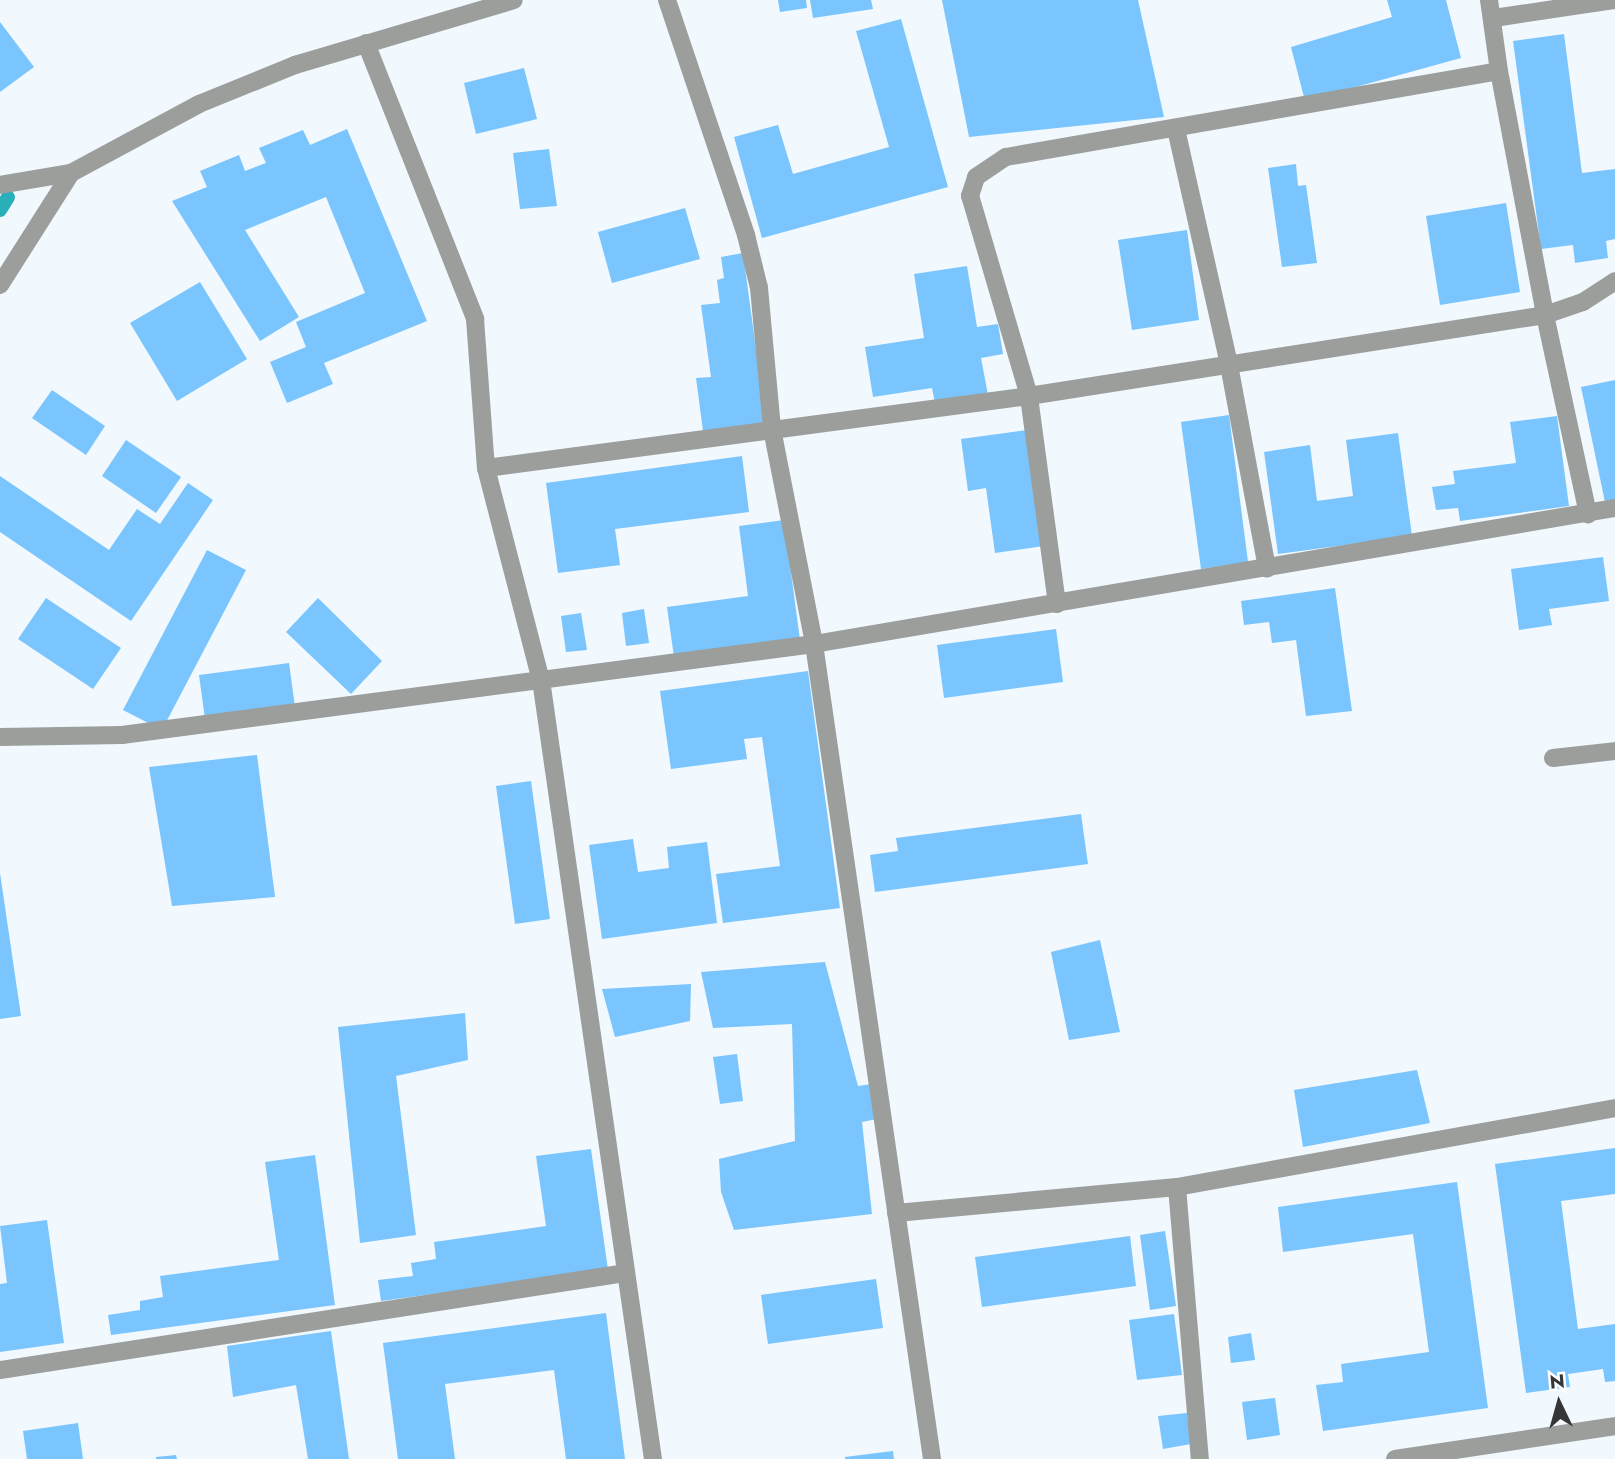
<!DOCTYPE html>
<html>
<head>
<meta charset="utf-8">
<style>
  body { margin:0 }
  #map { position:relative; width:1615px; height:1459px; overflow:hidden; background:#f1f8fe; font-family:Jost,sans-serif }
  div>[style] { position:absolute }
  .stream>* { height:14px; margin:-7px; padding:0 7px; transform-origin:7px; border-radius:7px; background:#28afb9 }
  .building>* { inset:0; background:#7ac5fd }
  .street>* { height:18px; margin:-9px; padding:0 9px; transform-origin:9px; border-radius:9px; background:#9b9e9b }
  span { translate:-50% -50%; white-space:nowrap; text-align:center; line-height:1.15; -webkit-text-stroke:7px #fff; paint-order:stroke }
  .north { position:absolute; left:1524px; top:1368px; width:70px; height:70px; -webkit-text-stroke:5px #fff; paint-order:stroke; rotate:355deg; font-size:19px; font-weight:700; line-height:28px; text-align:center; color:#343638 }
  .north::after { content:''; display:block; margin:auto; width:24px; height:32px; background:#343638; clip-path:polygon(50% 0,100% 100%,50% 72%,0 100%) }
</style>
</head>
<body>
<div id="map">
  <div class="stream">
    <i style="left:0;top:210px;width:15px;rotate:-58deg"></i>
  </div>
  <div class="building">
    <i style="clip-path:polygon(778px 0,806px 0,807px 8px,780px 12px)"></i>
    <i style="clip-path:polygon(810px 0,871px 0,873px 9px,813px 18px)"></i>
    <i style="clip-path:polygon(942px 0,1138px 0,1164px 117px,969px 137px)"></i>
    <i style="clip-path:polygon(1387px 0,1446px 0,1461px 58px,1305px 101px,1291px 47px,1392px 17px)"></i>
    <i style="clip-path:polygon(901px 19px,948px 187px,762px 238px,734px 137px,778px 125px,793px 174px,889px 147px,856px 31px)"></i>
    <i style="clip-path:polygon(0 22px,34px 67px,0 92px)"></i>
    <i style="clip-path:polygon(1564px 34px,1582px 173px,1615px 169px,1615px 239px,1606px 241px,1608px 258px,1575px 263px,1573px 245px,1541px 249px,1513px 41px)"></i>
    <i style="clip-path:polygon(524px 68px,537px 119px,476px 134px,464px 83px)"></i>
    <i style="clip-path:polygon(347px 129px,427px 321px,324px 363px,333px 384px,287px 403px,270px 362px,306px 347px,296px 322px,365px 293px,326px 197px,245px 230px,299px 317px,260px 341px,172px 201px,207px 187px,200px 171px,239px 155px,245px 171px,266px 163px,259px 148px,303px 130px,310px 145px)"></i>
    <i style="clip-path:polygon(549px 149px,557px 206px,520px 209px,513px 153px)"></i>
    <i style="clip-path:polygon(1296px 164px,1298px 186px,1306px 185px,1317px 263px,1282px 267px,1268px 168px)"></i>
    <i style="clip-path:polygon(1506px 203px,1520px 292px,1440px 305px,1426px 216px)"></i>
    <i style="clip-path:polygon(685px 208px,700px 259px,612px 283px,598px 232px)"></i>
    <i style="clip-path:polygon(1187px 230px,1199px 320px,1132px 330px,1118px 240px)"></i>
    <i style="clip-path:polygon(743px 253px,766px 423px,703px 431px,696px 378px,711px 377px,701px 305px,720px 303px,717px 280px,724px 278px,721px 257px)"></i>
    <i style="clip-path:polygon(967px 266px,977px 327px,998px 324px,1003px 354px,981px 358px,988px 395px,935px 403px,932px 388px,873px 397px,865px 347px,924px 338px,914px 274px)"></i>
    <i style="clip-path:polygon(200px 282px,247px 359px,177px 401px,130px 323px)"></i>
    <i style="clip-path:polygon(1615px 380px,1615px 505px,1606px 507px,1581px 387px)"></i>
    <i style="clip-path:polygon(52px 390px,105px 426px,86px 455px,32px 418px)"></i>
    <i style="clip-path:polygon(1229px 415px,1248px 562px,1201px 569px,1181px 422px)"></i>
    <i style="clip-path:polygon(1557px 416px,1569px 506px,1460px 521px,1458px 508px,1436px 510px,1432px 487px,1455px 484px,1453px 471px,1516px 463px,1510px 422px)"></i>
    <i style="clip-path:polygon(1028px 430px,1044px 546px,995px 553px,986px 488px,968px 491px,961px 439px)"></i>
    <i style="clip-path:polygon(1398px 433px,1412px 536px,1278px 554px,1264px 452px,1310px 445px,1317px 501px,1353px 496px,1346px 440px)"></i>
    <i style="clip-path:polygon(126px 440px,181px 477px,156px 513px,102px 476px)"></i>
    <i style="clip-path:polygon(742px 456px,749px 512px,615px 529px,620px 565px,558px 573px,546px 483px)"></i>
    <i style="clip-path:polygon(0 476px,109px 550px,137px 509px,160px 524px,188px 483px,213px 500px,131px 621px,0 532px)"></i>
    <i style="clip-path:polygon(784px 520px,800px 640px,674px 657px,667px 607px,748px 596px,739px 526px)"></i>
    <i style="clip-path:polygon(207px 550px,246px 570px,162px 730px,123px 710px)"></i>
    <i style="clip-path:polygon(1603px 557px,1609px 601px,1549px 609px,1552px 625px,1519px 630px,1511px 569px)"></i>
    <i style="clip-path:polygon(1335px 588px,1352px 711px,1306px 716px,1296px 640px,1272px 643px,1269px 622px,1244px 625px,1241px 601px)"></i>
    <i style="clip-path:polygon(46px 598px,121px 648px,93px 689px,18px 639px)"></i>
    <i style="clip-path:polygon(318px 598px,382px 661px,351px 694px,286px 632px)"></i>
    <i style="clip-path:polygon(644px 609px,649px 643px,626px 646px,622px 613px)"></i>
    <i style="clip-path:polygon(581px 613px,587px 650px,566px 652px,561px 616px)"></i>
    <i style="clip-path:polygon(1056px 629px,1063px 682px,944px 698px,937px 645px)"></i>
    <i style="clip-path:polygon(289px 663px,295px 707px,205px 719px,199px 675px)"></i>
    <i style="clip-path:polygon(808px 671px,840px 908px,723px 923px,716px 874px,780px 866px,762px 737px,744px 739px,747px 759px,671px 769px,660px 691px)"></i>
    <i style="clip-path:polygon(257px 755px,275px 897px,172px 906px,149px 767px)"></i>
    <i style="clip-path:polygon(531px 781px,550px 919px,515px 924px,496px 786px)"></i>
    <i style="clip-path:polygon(1081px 814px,1088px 864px,875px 892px,870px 855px,898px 851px,896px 838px)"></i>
    <i style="clip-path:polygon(633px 839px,638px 872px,669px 868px,667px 847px,707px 842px,717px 923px,602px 939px,589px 845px)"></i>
    <i style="clip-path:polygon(0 873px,21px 1016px,0 1019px)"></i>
    <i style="clip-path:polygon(1100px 940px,1120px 1032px,1069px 1040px,1051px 952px)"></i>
    <i style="clip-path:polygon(825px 962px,858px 1086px,872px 1084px,877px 1119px,862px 1122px,872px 1214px,734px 1230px,721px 1192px,719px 1159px,795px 1141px,792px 1024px,713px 1028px,701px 972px)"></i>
    <i style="clip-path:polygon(691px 984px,690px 1021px,615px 1037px,602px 989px)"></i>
    <i style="clip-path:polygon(465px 1013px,468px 1060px,396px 1076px,416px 1235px,360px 1243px,338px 1027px)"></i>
    <i style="clip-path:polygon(737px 1054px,743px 1101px,720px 1104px,713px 1057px)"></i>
    <i style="clip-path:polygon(1417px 1070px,1430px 1123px,1303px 1147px,1294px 1090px)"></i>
    <i style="clip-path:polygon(1615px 1148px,1615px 1194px,1561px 1201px,1578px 1329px,1615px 1324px,1615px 1381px,1605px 1382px,1603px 1369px,1568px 1374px,1570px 1387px,1526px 1393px,1495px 1164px)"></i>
    <i style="clip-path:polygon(591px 1149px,608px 1270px,381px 1301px,378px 1280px,413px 1276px,411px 1263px,436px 1259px,434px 1242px,546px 1226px,536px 1156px)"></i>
    <i style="clip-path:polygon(315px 1155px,335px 1305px,111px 1335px,108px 1315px,140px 1310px,140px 1301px,163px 1297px,160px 1276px,279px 1260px,265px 1162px)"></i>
    <i style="clip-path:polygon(1457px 1182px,1488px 1408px,1323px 1431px,1316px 1385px,1343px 1382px,1341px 1364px,1429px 1352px,1413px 1234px,1283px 1252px,1278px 1207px)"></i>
    <i style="clip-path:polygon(47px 1220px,64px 1343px,0 1352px,0 1284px,7px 1283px,0 1226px)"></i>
    <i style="clip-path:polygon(1165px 1231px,1176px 1306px,1150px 1310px,1140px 1235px)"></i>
    <i style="clip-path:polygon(1130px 1236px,1136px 1286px,982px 1307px,975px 1257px)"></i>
    <i style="clip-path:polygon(876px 1279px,883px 1328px,768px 1344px,761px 1295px)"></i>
    <i style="clip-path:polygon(606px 1313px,625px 1459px,566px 1459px,554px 1370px,445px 1384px,455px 1459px,398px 1459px,383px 1343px)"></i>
    <i style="clip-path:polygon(1174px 1314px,1182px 1375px,1137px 1380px,1129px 1320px)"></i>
    <i style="clip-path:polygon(331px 1331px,349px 1459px,308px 1459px,296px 1385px,233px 1397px,227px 1346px)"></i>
    <i style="clip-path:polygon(1251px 1333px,1255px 1360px,1231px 1363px,1228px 1337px)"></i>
    <i style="clip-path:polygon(1275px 1398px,1280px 1435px,1247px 1440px,1242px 1402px)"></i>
    <i style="clip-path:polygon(1187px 1413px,1191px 1444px,1163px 1449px,1158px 1416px)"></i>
    <i style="clip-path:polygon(78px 1423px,83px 1459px,27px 1459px,23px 1431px)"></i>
    <i style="clip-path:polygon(893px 1451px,894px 1459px,845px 1459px,845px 1457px)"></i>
    <i style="clip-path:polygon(176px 1455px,177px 1459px,156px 1459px,156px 1457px)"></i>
  </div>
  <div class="street">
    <i style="left:667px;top:0;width:248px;rotate:71.4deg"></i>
    <i style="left:746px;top:235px;width:55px;rotate:76.2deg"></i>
    <i style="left:759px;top:288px;width:142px;rotate:84.7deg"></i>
    <i style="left:772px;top:429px;width:219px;rotate:78.9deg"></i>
    <i style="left:814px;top:644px;width:823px;rotate:81.76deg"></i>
    <i style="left:1489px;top:0;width:72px;rotate:82deg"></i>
    <i style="left:1499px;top:71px;width:248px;rotate:79.3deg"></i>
    <i style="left:1545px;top:315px;width:204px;rotate:77.8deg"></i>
    <i style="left:1494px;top:18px;width:121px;rotate:-8.5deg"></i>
    <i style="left:366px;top:43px;width:297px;rotate:68.4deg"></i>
    <i style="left:475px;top:319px;width:149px;rotate:85.8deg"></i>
    <i style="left:486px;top:468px;width:219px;rotate:75.5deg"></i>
    <i style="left:541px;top:680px;width:787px;rotate:81.82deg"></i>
    <i style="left:1176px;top:129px;width:242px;rotate:77.3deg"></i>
    <i style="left:1229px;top:365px;width:207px;rotate:79.4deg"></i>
    <i style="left:0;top:185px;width:72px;rotate:-9.6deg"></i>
    <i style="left:0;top:285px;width:133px;rotate:-57.6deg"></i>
    <i style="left:71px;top:173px;width:145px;rotate:-28.3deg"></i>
    <i style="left:199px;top:104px;width:104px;rotate:-22.1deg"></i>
    <i style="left:295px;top:65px;width:228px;rotate:-16.5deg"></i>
    <i style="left:486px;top:468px;width:548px;rotate:-7.55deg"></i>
    <i style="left:1029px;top:396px;width:522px;rotate:-8.92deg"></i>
    <i style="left:1545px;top:315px;width:40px;rotate:-18.9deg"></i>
    <i style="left:1583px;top:302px;width:38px;rotate:-33deg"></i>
    <i style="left:1057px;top:604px;width:210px;rotate:-97.7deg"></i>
    <i style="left:1029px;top:396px;width:209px;rotate:-106.4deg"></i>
    <i style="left:970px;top:196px;width:20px;rotate:-72deg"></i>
    <i style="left:976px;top:177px;width:36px;rotate:-34deg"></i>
    <i style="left:1006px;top:157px;width:500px;rotate:-9.9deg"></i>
    <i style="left:0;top:737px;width:122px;rotate:-0.9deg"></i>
    <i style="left:122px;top:735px;width:698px;rotate:-7.49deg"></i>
    <i style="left:814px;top:644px;width:812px;rotate:-9.64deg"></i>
    <i style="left:1553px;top:758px;width:62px;rotate:-6.4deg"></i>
    <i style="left:1177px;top:1187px;width:273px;rotate:85.2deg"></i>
    <i style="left:896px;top:1213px;width:282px;rotate:-5.3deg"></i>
    <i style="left:1177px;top:1187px;width:445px;rotate:-10.2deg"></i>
    <i style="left:0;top:1370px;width:632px;rotate:-8.82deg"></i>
    <i style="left:1395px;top:1459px;width:222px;rotate:-8.5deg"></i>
  </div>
  <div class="north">N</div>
</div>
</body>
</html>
